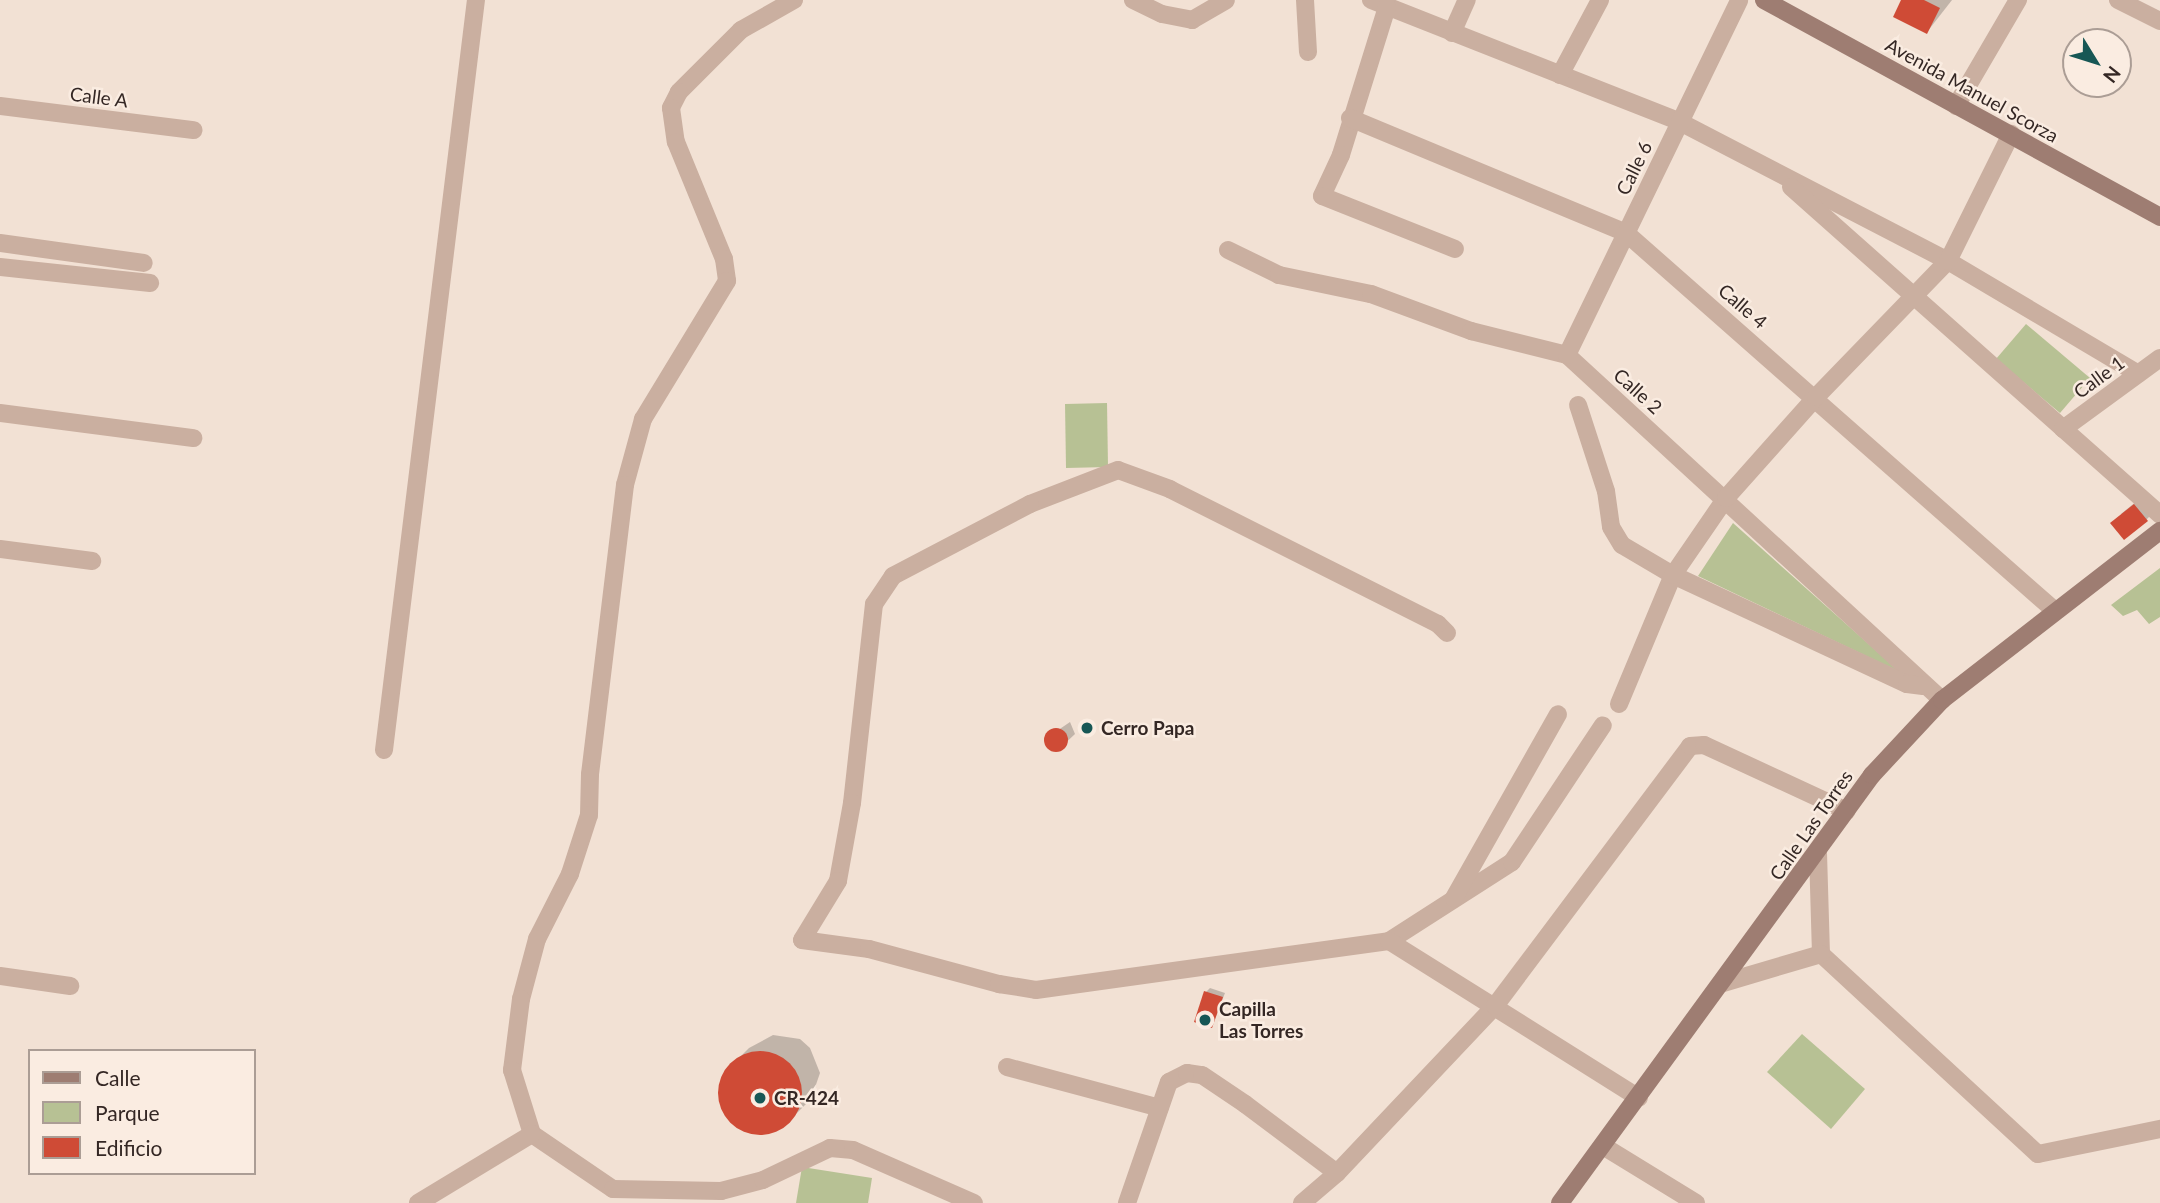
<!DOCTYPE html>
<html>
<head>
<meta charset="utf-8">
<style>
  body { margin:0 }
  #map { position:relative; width:2160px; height:1203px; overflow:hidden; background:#f2e1d4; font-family:Lato,sans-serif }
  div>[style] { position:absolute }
  .green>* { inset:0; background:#b7c194 }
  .shadow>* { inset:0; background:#0003 }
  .building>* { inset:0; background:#cf4b36 }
  .round { border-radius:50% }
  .street>* { height:18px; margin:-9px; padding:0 9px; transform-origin:9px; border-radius:9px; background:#caafa0 }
  .secondary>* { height:18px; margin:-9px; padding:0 9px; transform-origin:9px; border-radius:9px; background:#9e7d72 }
  .dots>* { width:19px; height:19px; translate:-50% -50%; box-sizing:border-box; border:4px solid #faece1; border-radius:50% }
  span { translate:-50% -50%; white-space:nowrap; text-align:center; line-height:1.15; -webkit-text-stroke:5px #faece1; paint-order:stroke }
  .street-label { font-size:19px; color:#342724 }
  .poi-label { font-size:19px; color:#342724; font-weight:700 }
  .left { translate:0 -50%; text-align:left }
  .legend { position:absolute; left:28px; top:1049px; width:228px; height:126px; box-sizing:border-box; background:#faece1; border:2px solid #ab9d95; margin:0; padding:9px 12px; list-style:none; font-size:21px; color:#342724 }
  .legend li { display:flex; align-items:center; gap:14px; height:35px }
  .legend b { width:35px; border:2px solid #ab9d95 }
  .north { position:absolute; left:2062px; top:28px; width:70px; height:70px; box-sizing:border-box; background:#faece1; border:2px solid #ab9d95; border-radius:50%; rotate:128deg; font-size:19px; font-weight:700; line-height:28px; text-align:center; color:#342724 }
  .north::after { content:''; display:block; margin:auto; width:24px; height:32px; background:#175755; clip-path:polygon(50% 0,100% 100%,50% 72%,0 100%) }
</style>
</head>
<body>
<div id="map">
  <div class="green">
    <i style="clip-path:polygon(2026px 324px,2090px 378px,2060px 413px,1996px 359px)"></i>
    <i style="clip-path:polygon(1107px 403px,1108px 467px,1066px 468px,1065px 404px)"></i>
    <i style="clip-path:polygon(1733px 523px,1900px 672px,1698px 576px)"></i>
    <i style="clip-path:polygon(2160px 568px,2160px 617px,2149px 624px,2137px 610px,2123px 616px,2111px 605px)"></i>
    <i style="clip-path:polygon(1802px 1034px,1865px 1089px,1831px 1129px,1767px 1072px)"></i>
    <i style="clip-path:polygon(802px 1167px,872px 1178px,868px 1203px,796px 1203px)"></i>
  </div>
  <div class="shadow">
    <i style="clip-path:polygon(1903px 0,1952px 0,1927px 32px)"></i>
    <i style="clip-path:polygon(2143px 496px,2155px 511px,2146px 520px,2121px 514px)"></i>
    <i style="clip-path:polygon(1070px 722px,1075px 734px,1058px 750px,1052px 749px,1048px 737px)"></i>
    <i style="clip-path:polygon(1210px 988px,1225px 993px,1212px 1026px,1206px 992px)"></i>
    <i style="clip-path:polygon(773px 1035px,800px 1039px,810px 1048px,820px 1073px,811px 1099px,792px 1118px,771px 1132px,759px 1134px,735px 1124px,721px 1103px,720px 1091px,730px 1067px,749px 1048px)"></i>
  </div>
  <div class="building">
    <i style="clip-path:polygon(1901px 0,1924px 0,1940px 8px,1927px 34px,1893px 17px)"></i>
    <i style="clip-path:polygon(2134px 504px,2148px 521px,2124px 540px,2110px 523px)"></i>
    <i class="round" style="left:1044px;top:728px;width:24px;height:24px"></i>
    <i style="clip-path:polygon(1204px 991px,1223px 997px,1212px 1028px,1194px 1022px)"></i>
    <i class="round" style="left:718px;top:1051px;width:84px;height:84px"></i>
  </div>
  <div class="street">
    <i style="left:794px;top:0;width:61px;rotate:150.5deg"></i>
    <i style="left:741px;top:30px;width:88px;rotate:135deg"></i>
    <i style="left:679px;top:92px;width:18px;rotate:117deg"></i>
    <i style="left:671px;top:108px;width:34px;rotate:82deg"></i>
    <i style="left:676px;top:142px;width:126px;rotate:67.7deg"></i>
    <i style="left:724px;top:259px;width:22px;rotate:82deg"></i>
    <i style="left:727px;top:281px;width:162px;rotate:121.3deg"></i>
    <i style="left:643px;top:419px;width:68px;rotate:105.3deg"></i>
    <i style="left:625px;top:485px;width:291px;rotate:96.9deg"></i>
    <i style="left:590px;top:774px;width:41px;rotate:91.4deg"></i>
    <i style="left:589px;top:815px;width:62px;rotate:107.9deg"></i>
    <i style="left:570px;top:874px;width:73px;rotate:116.9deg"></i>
    <i style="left:537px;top:939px;width:62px;rotate:104.9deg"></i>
    <i style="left:521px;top:999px;width:72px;rotate:97.2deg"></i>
    <i style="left:512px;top:1070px;width:67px;rotate:72.6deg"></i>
    <i style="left:532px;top:1134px;width:98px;rotate:34.2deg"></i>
    <i style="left:613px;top:1189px;width:108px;rotate:1.1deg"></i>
    <i style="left:721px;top:1191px;width:43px;rotate:-14.7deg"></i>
    <i style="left:763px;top:1180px;width:74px;rotate:-25.5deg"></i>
    <i style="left:830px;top:1148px;width:23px;rotate:5deg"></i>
    <i style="left:853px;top:1150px;width:132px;rotate:23.7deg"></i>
    <i style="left:1133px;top:0;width:32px;rotate:26deg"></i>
    <i style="left:1162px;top:14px;width:31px;rotate:11deg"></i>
    <i style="left:1192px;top:20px;width:39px;rotate:-30deg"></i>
    <i style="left:1305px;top:0;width:52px;rotate:86.7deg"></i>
    <i style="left:1371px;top:0;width:332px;rotate:21.5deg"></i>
    <i style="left:1680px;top:122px;width:302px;rotate:27.4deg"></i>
    <i style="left:1948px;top:261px;width:221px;rotate:30.7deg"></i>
    <i style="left:2118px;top:0;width:47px;rotate:26.6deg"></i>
    <i style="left:1387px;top:7px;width:155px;rotate:107.3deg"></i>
    <i style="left:1341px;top:155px;width:45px;rotate:114.9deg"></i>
    <i style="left:1322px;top:196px;width:143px;rotate:21.7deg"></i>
    <i style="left:1452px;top:33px;width:36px;rotate:-66deg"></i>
    <i style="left:1560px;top:75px;width:85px;rotate:-61.9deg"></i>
    <i style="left:0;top:106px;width:195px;rotate:7.1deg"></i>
    <i style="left:1956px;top:106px;width:123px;rotate:-59.7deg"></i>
    <i style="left:1350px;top:118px;width:299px;rotate:22.6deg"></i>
    <i style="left:1626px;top:233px;width:572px;rotate:41.38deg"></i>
    <i style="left:1791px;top:187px;width:494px;rotate:41.6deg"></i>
    <i style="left:0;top:243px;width:145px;rotate:7.9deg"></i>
    <i style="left:1228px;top:250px;width:57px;rotate:26.1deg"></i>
    <i style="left:1279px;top:275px;width:94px;rotate:11.7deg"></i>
    <i style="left:1371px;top:294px;width:107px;rotate:20.3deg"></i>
    <i style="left:1471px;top:331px;width:99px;rotate:14deg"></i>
    <i style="left:1567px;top:355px;width:510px;rotate:42.61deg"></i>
    <i style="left:0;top:267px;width:151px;rotate:6.1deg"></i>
    <i style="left:1567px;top:355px;width:394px;rotate:-64.1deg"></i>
    <i style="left:1578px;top:405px;width:90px;rotate:72deg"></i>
    <i style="left:1606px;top:491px;width:36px;rotate:82deg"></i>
    <i style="left:1611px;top:527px;width:21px;rotate:59deg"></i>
    <i style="left:1622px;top:545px;width:59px;rotate:30.5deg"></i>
    <i style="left:1673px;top:575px;width:258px;rotate:25deg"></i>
    <i style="left:1907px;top:684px;width:16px;rotate:7deg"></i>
    <i style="left:0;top:413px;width:195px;rotate:7.4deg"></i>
    <i style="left:2063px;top:429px;width:120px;rotate:-36.2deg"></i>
    <i style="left:0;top:549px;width:93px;rotate:7.4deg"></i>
    <i style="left:1447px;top:633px;width:13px;rotate:-135deg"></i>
    <i style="left:1438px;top:624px;width:300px;rotate:-153.3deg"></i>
    <i style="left:1170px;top:489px;width:55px;rotate:-159.9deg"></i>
    <i style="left:1118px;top:470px;width:94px;rotate:158.9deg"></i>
    <i style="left:1030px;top:504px;width:155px;rotate:152.3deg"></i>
    <i style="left:893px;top:576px;width:34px;rotate:124deg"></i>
    <i style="left:874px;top:604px;width:200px;rotate:96.3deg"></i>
    <i style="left:852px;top:803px;width:79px;rotate:100.2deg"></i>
    <i style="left:838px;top:881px;width:69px;rotate:121.4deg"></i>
    <i style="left:802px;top:940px;width:68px;rotate:7.7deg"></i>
    <i style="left:869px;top:949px;width:135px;rotate:15.1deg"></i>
    <i style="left:999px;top:984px;width:37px;rotate:9deg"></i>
    <i style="left:1036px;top:990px;width:356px;rotate:-7.9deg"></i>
    <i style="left:1389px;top:941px;width:146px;rotate:-32.7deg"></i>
    <i style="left:1512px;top:862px;width:164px;rotate:-56.4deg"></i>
    <i style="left:1619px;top:704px;width:140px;rotate:-67.3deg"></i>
    <i style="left:1673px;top:575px;width:93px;rotate:-55.5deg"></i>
    <i style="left:1726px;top:498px;width:135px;rotate:-48.3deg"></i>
    <i style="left:1816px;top:397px;width:190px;rotate:-45.9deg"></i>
    <i style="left:1948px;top:261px;width:142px;rotate:-63.6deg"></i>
    <i style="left:384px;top:750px;width:756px;rotate:-83.01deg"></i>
    <i style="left:1818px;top:853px;width:101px;rotate:88.3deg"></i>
    <i style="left:1821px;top:954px;width:295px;rotate:42.7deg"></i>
    <i style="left:2038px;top:1154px;width:125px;rotate:-11.6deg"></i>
    <i style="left:1454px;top:898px;width:211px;rotate:-60.5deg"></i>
    <i style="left:1389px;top:941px;width:295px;rotate:32.1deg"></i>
    <i style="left:0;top:976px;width:71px;rotate:8.1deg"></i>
    <i style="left:1723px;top:983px;width:102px;rotate:-16.5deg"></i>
    <i style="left:1007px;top:1067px;width:158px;rotate:15deg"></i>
    <i style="left:1603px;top:1146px;width:109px;rotate:31.5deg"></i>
    <i style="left:418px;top:1203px;width:133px;rotate:-31.2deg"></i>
    <i style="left:1127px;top:1203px;width:128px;rotate:-70.9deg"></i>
    <i style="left:1169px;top:1082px;width:20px;rotate:-27deg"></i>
    <i style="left:1187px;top:1073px;width:15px;rotate:8deg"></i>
    <i style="left:1202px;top:1075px;width:52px;rotate:34deg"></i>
    <i style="left:1245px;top:1104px;width:115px;rotate:36.9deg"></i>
    <i style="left:1302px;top:1203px;width:46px;rotate:-40.6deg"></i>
    <i style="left:1337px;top:1173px;width:230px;rotate:-46.6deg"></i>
    <i style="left:1495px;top:1006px;width:325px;rotate:-53.1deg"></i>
    <i style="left:1690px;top:746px;width:14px;rotate:-4deg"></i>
    <i style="left:1704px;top:745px;width:157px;rotate:24.8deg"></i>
  </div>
  <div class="secondary">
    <i style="left:1764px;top:0;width:452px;rotate:28.7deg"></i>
    <i style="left:1560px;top:1203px;width:530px;rotate:-53.91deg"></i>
    <i style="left:1872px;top:775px;width:103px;rotate:-47deg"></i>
    <i style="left:1942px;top:700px;width:276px;rotate:-37.8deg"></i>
  </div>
  <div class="dots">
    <i style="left:1087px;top:728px;background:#175755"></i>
    <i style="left:1205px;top:1020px;background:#175755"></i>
    <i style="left:760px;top:1098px;background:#175755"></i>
  </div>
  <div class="street-label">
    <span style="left:1972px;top:90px;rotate:29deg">Avenida Manuel Scorza</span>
    <span style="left:99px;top:97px;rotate:7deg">Calle A</span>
    <span style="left:1634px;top:168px;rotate:-64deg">Calle 6</span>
    <span style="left:1743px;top:306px;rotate:41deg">Calle 4</span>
    <span style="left:2099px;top:377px;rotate:-36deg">Calle 1</span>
    <span style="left:1638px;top:391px;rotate:42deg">Calle 2</span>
    <span style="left:1811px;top:825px;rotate:-55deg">Calle Las Torres</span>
  </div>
  <div class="poi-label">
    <span class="left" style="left:1101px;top:728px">Cerro Papa</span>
    <span class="left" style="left:1219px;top:1020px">Capilla<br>Las Torres</span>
    <span class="left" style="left:774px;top:1098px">CR-424</span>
  </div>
  <ul class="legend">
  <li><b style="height:9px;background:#9e7d72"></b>Calle</li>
  <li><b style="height:19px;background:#b7c194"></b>Parque</li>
  <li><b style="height:19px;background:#cf4b36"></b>Edificio</li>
  </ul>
  <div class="north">N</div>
</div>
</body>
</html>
